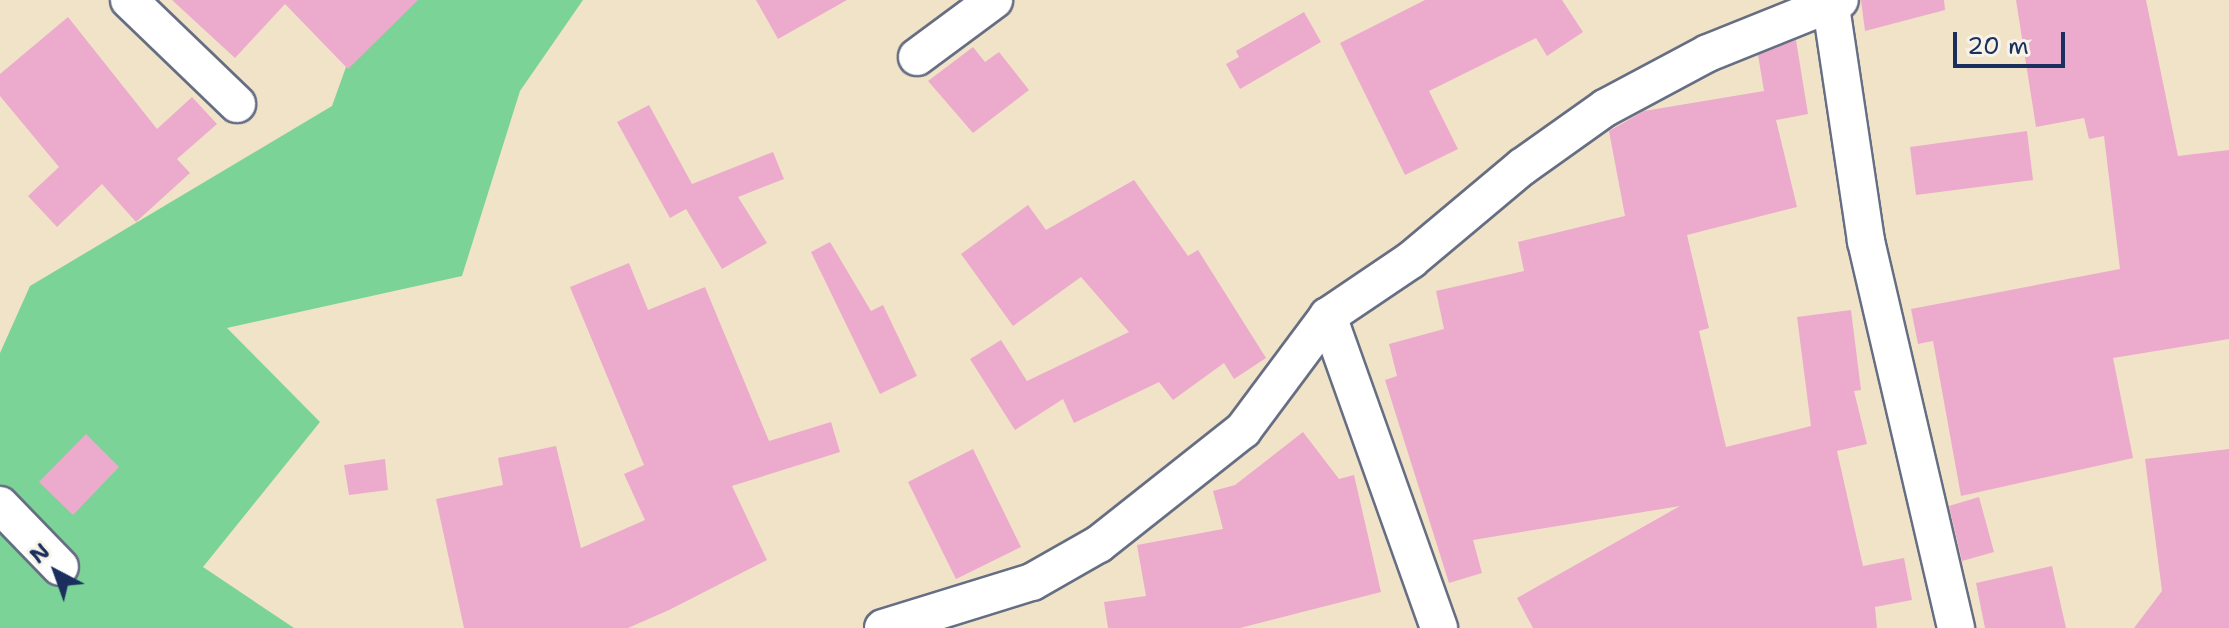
<!DOCTYPE html>
<html>
<head>
<meta charset="utf-8">
<style>
  body { margin:0 }
  #map { position:relative; width:2229px; height:628px; overflow:hidden; background:#f1e3c8; font-family:"Shantell Sans",sans-serif }
  div>[style] { position:absolute }
  .green>* { inset:0; background:#7cd397 }
  .building>* { inset:0; background:#ecabcc }
  .roads { filter:drop-shadow(2px 0 #666e83) drop-shadow(-2px 0 #666e83) drop-shadow(0 2px #666e83) drop-shadow(0 -2px #666e83) }
  .minor>* { height:36px; margin:-18px; padding:0 18px; transform-origin:18px; border-radius:18px; background:#fff }
  span { translate:-50% -50%; white-space:nowrap; text-align:center; line-height:1.15; -webkit-text-stroke:6px #f7f3e8; paint-order:stroke }
  .north { position:absolute; left:16px; top:532px; width:80px; height:80px; -webkit-text-stroke:6px #f7f3e8; paint-order:stroke; rotate:319deg; font-size:22px; font-weight:700; line-height:32px; text-align:center; color:#1b2f5e }
  .north::after { content:''; display:block; margin:auto; width:28px; height:36px; background:#1b2f5e; clip-path:polygon(50% 0,100% 100%,50% 72%,0 100%) }
  .scale { position:absolute; left:1953px; top:32px; width:112px; height:36px; box-sizing:border-box; border:4px solid #1b2f5e; border-top:0; padding-left:10px; font-size:24px; line-height:28px; white-space:nowrap; color:#1b2f5e; -webkit-text-stroke:6px #f7f3e8; paint-order:stroke }
</style>
</head>
<body>
<div id="map">
  <div class="green">
    <i style="clip-path:polygon(370px 0,583px 0,520px 91px,462px 276px,227px 328px,320px 422px,203px 567px,294px 628px,0 628px,0 353px,30px 286px,332px 106px)"></i>
  </div>
  <div class="building">
    <i style="clip-path:polygon(172px 0,418px 0,348px 69px,285px 4px,235px 58px)"></i>
    <i style="clip-path:polygon(756px 0,847px 0,778px 39px)"></i>
    <i style="clip-path:polygon(1425px 0,1562px 0,1583px 32px,1547px 56px,1536px 38px,1429px 91px,1458px 149px,1405px 175px,1340px 43px)"></i>
    <i style="clip-path:polygon(1861px 0,1944px 0,1945px 10px,1865px 31px)"></i>
    <i style="clip-path:polygon(2016px 0,2146px 0,2178px 156px,2229px 150px,2229px 339px,2113px 358px,2133px 458px,1961px 496px,1933px 341px,1918px 344px,1911px 309px,2120px 269px,2104px 136px,2089px 139px,2084px 118px,2036px 127px)"></i>
    <i style="clip-path:polygon(1304px 12px,1321px 42px,1240px 89px,1226px 64px,1239px 57px,1236px 51px)"></i>
    <i style="clip-path:polygon(68px 17px,157px 129px,192px 97px,217px 124px,177px 159px,190px 173px,136px 222px,102px 184px,57px 227px,28px 196px,59px 167px,0 96px,0 74px)"></i>
    <i style="clip-path:polygon(1796px 40px,1808px 114px,1776px 120px,1797px 207px,1687px 235px,1709px 328px,1699px 331px,1726px 447px,1811px 426px,1797px 317px,1851px 310px,1861px 390px,1854px 391px,1867px 444px,1837px 451px,1863px 566px,1904px 558px,1912px 600px,1875px 607px,1877px 628px,1533px 628px,1517px 598px,1680px 506px,1473px 540px,1482px 573px,1449px 583px,1385px 380px,1397px 376px,1389px 344px,1444px 329px,1436px 291px,1524px 271px,1518px 242px,1625px 216px,1609px 131px,1644px 111px,1764px 91px,1758px 55px)"></i>
    <i style="clip-path:polygon(973px 47px,985px 62px,999px 52px,1029px 90px,973px 133px,928px 81px)"></i>
    <i style="clip-path:polygon(649px 105px,692px 184px,773px 152px,784px 179px,738px 197px,767px 243px,722px 269px,686px 209px,670px 218px,617px 122px)"></i>
    <i style="clip-path:polygon(2027px 131px,2033px 180px,1916px 195px,1910px 147px)"></i>
    <i style="clip-path:polygon(1134px 180px,1188px 256px,1198px 250px,1266px 358px,1234px 379px,1224px 363px,1173px 400px,1159px 382px,1074px 423px,1063px 399px,1015px 430px,970px 359px,1001px 340px,1027px 381px,1129px 332px,1081px 277px,1013px 326px,961px 254px,1028px 205px,1046px 230px)"></i>
    <i style="clip-path:polygon(830px 242px,871px 311px,883px 305px,917px 376px,880px 394px,811px 252px)"></i>
    <i style="clip-path:polygon(629px 263px,648px 310px,705px 287px,769px 441px,831px 422px,840px 452px,732px 486px,767px 560px,669px 610px,628px 628px,464px 628px,436px 499px,503px 485px,498px 458px,556px 446px,581px 548px,645px 520px,624px 474px,644px 465px,570px 287px)"></i>
    <i style="clip-path:polygon(1303px 432px,1339px 479px,1354px 475px,1381px 592px,1240px 628px,1108px 628px,1104px 602px,1146px 596px,1137px 545px,1223px 529px,1213px 491px,1235px 485px)"></i>
    <i style="clip-path:polygon(86px 434px,119px 467px,73px 515px,39px 482px)"></i>
    <i style="clip-path:polygon(973px 449px,1021px 547px,956px 579px,908px 482px)"></i>
    <i style="clip-path:polygon(2229px 449px,2229px 628px,2134px 628px,2162px 591px,2145px 459px)"></i>
    <i style="clip-path:polygon(385px 459px,388px 490px,349px 495px,344px 465px)"></i>
    <i style="clip-path:polygon(1979px 497px,1994px 552px,1962px 561px,1949px 506px)"></i>
    <i style="clip-path:polygon(2052px 566px,2066px 628px,1985px 628px,1976px 583px)"></i>
  </div>
  <div class="roads">
    <div class="minor">
      <i style="left:129px;top:0;width:150px;rotate:43.9deg"></i>
      <i style="left:1830px;top:0;width:244px;rotate:81.5deg"></i>
      <i style="left:1866px;top:241px;width:397px;rotate:76.9deg"></i>
      <i style="left:917px;top:57px;width:96px;rotate:-36.5deg"></i>
      <i style="left:1328px;top:316px;width:331px;rotate:70.4deg"></i>
      <i style="left:0;top:505px;width:86px;rotate:45.9deg"></i>
      <i style="left:883px;top:628px;width:156px;rotate:-17.2deg"></i>
      <i style="left:1032px;top:582px;width:77px;rotate:-29.6deg"></i>
      <i style="left:1099px;top:544px;width:184px;rotate:-38.4deg"></i>
      <i style="left:1243px;top:430px;width:142px;rotate:-53.3deg"></i>
      <i style="left:1328px;top:316px;width:100px;rotate:-34deg"></i>
      <i style="left:1411px;top:260px;width:145px;rotate:-40deg"></i>
      <i style="left:1522px;top:167px;width:102px;rotate:-35.4deg"></i>
      <i style="left:1605px;top:108px;width:117px;rotate:-28.1deg"></i>
      <i style="left:1708px;top:53px;width:142px;rotate:-21.9deg"></i>
    </div>
  </div>
  <div class="north">N</div>
  <div class="scale">20 m</div>
</div>
</body>
</html>
